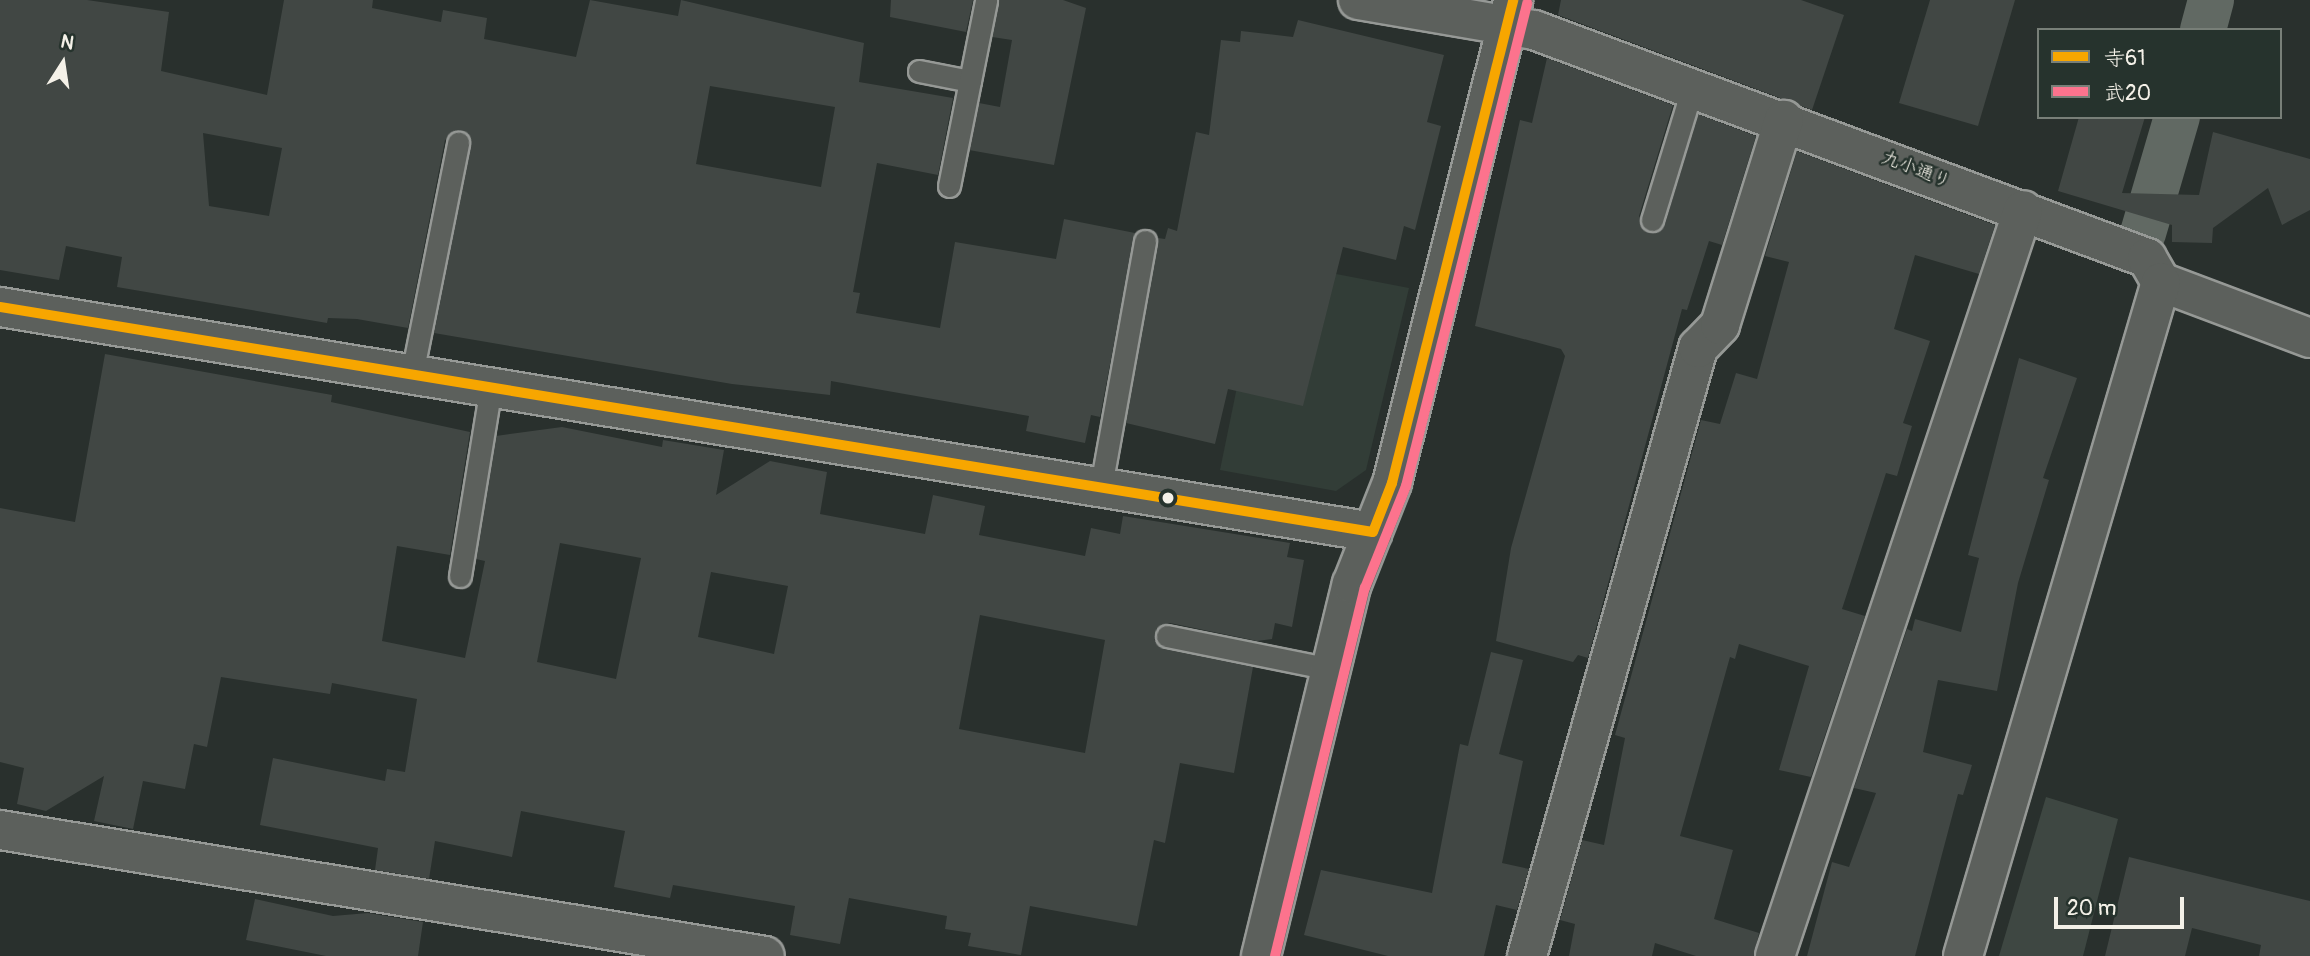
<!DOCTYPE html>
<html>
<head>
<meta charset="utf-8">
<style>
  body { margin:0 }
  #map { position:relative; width:2310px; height:956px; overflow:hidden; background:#29302d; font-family:Pangolin,"Klee One",sans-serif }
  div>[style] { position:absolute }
  .built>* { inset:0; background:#323d37 }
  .green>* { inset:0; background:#3e4742 }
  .canal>* { height:46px; margin:-23px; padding:0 23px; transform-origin:23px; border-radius:23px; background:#616963 }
  .building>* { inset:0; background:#414744 }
  .roads { filter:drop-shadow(2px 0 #969996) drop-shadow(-2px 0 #969996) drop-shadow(0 2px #969996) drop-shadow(0 -2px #969996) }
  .service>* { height:21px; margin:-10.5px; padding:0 10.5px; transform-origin:10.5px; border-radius:10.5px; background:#5c605c }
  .minor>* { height:38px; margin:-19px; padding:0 19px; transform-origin:19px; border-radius:19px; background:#5c605c }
  .tertiary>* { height:38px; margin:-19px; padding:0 19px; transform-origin:19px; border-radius:19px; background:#5c605c }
  .bus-1>* { height:10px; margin:-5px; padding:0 5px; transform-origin:5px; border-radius:5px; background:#f7a600 }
  .bus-2>* { height:10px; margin:-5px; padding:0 5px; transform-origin:5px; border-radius:5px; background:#fc738d }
  .dots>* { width:19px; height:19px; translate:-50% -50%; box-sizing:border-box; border:4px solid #26332d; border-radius:50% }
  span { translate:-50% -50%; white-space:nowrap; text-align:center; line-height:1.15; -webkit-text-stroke:5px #26332d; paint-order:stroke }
  .street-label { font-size:18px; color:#f4f1e8 }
  .legend { position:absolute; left:2037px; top:28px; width:245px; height:91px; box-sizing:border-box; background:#26332d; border:2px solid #787f78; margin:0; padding:9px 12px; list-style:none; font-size:21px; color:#f4f1e8 }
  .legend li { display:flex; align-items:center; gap:14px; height:35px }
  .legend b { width:35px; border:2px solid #787f78 }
  .north { position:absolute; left:28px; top:28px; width:70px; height:70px; -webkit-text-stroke:5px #26332d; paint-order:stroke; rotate:12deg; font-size:19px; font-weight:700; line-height:28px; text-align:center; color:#f4f1e8 }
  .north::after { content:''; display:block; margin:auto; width:24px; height:32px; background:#f4f1e8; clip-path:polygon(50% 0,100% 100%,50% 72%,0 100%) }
  .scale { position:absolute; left:2054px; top:897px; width:130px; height:32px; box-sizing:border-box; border:4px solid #f4f1e8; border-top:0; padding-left:9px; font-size:21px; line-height:24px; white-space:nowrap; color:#f4f1e8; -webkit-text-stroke:5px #26332d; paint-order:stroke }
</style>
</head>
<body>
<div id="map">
  <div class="built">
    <i style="clip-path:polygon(1263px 260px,1409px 288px,1366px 470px,1336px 491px,1220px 470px)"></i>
  </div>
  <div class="green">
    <i style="clip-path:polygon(2046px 797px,2118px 819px,2083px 956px,1999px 956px)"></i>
  </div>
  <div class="canal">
    <i style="left:2203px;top:30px;width:31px;rotate:-75deg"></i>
    <i style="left:2143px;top:233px;width:121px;rotate:-73.7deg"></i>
  </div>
  <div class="building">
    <i style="clip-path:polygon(evenodd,0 0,87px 0,169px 12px,161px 71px,267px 95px,284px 0,373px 0,372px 8px,441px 22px,443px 10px,487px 18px,484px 39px,576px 57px,590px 0,678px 16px,681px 0,864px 43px,859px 82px,953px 98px,938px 175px,877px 163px,853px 292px,860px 293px,856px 313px,940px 328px,955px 242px,1056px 259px,1064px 219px,1135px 233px,1100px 417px,1091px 415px,1085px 443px,1026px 431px,1029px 416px,831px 381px,830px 395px,732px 384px,434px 333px,471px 146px,460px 130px,445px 140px,408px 328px,357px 319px,328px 318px,327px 323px,117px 287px,122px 257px,66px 246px,59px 280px,0 270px,0 0,710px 86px,835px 107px,821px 187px,696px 164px,710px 86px,0 0,203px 133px,282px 148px,269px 216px,209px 206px,203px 133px)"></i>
    <i style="clip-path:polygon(891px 0,973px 0,966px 32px,890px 17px)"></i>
    <i style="clip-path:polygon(999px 0,1063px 0,1086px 8px,1054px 165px,969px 150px,979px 103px,1000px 107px,1012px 40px,992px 37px)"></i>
    <i style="clip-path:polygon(1561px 0,1801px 0,1844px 15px,1812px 110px,1558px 15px)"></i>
    <i style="clip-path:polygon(1930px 0,2015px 0,1978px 126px,1899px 103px)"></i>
    <i style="clip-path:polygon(1298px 20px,1444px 55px,1427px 122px,1441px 126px,1415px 230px,1404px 226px,1396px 260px,1343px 247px,1303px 406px,1228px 389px,1215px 444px,1126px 423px,1158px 238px,1165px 239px,1168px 228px,1177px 231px,1196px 132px,1209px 135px,1221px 40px,1240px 42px,1241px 31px,1293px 37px)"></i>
    <i style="clip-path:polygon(1547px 58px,1673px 105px,1639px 216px,1648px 232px,1665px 224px,1698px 114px,1756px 136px,1722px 245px,1709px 241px,1687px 310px,1682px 309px,1588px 658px,1578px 655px,1573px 662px,1496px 641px,1511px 548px,1565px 356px,1561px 349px,1475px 326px,1520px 120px,1532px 123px)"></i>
    <i style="clip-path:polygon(2079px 117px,2145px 117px,2122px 193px,2199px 195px,2213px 132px,2310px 159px,2310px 210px,2282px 225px,2268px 188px,2213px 228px,2212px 243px,2172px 242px,2172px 225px,2058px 191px)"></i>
    <i style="clip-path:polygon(1797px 151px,1995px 225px,1979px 274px,1915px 255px,1894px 329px,1930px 341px,1903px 423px,1912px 426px,1897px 476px,1886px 473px,1842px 609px,1865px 616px,1811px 777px,1779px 770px,1809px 666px,1739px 644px,1735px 659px,1730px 657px,1680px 836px,1733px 850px,1714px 919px,1759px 933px,1754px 956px,1696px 956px,1655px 943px,1652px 956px,1569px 956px,1575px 924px,1560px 920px,1582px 840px,1604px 845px,1625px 738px,1615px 735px,1701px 420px,1720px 424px,1736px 373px,1757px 379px,1789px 262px,1765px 256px)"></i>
    <i style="clip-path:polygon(evenodd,105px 354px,332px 395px,331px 402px,470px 432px,450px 555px,397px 546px,382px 641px,465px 658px,485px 561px,476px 559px,496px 436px,562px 427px,662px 447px,663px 440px,724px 450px,716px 495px,770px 461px,827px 472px,820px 514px,925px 534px,933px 495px,985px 506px,979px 535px,1085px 556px,1091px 528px,1120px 534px,1123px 516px,1290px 543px,1287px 557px,1304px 560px,1292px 627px,1275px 623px,1272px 639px,1257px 641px,1170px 623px,1157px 628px,1154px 640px,1164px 649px,1253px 667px,1234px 773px,1180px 763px,1165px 843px,1154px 840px,1137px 926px,1030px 906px,1021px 955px,968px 946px,971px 933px,945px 929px,947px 916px,849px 898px,840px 944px,790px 935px,795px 906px,673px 885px,670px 898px,614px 887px,625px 831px,521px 811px,512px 857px,435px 841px,429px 879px,375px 870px,378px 848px,260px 825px,273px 758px,385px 781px,387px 769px,405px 772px,417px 699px,332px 683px,330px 694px,221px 677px,207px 747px,194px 744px,185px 789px,143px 781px,133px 829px,94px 821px,104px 776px,46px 811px,17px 804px,24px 768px,0 762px,0 508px,75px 522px,105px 354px,560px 543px,641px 558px,616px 679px,537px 662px,560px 543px,105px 354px,711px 572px,788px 586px,774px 654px,698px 637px,711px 572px,105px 354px,980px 615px,1105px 640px,1085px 753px,959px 729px,980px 615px)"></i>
    <i style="clip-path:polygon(2019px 358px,2077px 378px,2043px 478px,2049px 480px,2018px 583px,1997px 691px,1938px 680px,1923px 752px,1972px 765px,1963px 795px,1958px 794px,1915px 956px,1807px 956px,1832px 862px,1849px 867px,1876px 793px,1854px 788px,1907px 629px,1912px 631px,1915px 619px,1961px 632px,1979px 558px,1968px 555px)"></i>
    <i style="clip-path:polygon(1491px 652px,1523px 660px,1499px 754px,1523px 761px,1502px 863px,1529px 869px,1517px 910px,1496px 905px,1484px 956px,1388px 956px,1304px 935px,1321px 870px,1432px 893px,1460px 744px,1468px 746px)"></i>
    <i style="clip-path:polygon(2129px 857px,2310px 901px,2310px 956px,2259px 956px,2261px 945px,2192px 928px,2185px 956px,2105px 956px)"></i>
    <i style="clip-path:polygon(255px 899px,333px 916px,368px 913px,423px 922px,418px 956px,326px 956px,246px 940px)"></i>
  </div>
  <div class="roads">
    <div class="service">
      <i style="left:919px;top:71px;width:52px;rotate:11.1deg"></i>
      <i style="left:949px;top:186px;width:190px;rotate:-78.7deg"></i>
      <i style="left:1652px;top:220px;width:137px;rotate:-73deg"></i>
      <i style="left:412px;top:374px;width:236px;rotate:-78.7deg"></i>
      <i style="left:1101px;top:486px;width:249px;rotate:-79.8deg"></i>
      <i style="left:460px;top:576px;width:192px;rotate:-80.7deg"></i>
      <i style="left:1167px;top:636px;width:167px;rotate:11.4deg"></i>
    </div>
    <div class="minor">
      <i style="left:1358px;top:0;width:179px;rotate:9.7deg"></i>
      <i style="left:1534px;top:30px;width:654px;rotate:20.4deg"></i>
      <i style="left:2147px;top:258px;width:28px;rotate:60deg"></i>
      <i style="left:2161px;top:282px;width:159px;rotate:20.6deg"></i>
      <i style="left:0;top:830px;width:775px;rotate:9.35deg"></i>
      <i style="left:1527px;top:956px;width:632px;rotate:-74.29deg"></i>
      <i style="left:1698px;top:348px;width:32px;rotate:-46deg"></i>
      <i style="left:1720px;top:325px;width:215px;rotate:-72.7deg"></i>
      <i style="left:1775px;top:956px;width:786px;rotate:-71.61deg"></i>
      <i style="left:1963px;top:956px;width:702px;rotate:-73.63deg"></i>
    </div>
    <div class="tertiary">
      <i style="left:0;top:307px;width:1391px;rotate:9.31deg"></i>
      <i style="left:1261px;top:956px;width:383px;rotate:-76.3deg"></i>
      <i style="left:1352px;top:584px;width:109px;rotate:-68.4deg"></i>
      <i style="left:1392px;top:483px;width:498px;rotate:-75.9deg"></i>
    </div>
  </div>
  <div class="bus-1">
    <i style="left:0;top:307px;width:1391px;rotate:9.31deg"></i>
    <i style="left:1373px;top:532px;width:53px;rotate:-68.8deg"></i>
    <i style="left:1392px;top:483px;width:498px;rotate:-75.9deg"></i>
  </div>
  <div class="bus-2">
    <i style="left:1275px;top:956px;width:379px;rotate:-76.3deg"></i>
    <i style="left:1365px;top:588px;width:110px;rotate:-68.1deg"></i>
    <i style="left:1406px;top:486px;width:498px;rotate:-75.9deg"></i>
  </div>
  <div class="dots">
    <i style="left:1168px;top:498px;background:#f4f1e8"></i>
  </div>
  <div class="street-label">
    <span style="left:1916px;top:170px;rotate:21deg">九小通り</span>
  </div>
  <ul class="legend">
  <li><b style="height:9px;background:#f7a600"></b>寺61</li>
  <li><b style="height:9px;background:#fc738d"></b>武20</li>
  </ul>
  <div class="north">N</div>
  <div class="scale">20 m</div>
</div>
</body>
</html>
